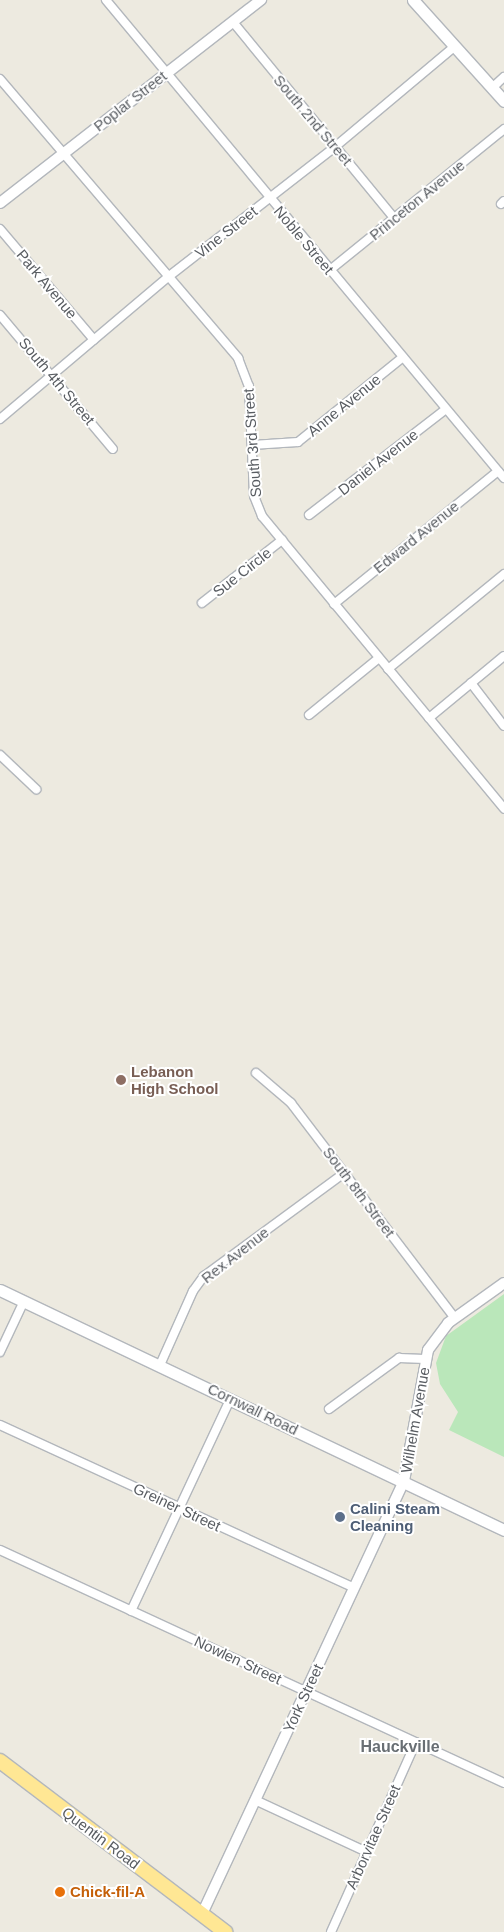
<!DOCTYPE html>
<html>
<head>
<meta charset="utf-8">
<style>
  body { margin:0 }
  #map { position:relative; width:504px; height:1932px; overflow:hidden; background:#edeae0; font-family:Helvetica,sans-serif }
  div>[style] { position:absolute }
  .green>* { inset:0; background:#bae7ba }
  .roads { filter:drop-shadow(1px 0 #b3b7bc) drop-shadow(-1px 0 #b3b7bc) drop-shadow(0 1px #b3b7bc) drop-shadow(0 -1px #b3b7bc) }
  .minor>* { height:8px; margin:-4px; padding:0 4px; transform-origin:4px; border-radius:4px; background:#fff }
  .tertiary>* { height:10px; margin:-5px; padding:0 5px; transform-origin:5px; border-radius:5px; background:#fff }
  .secondary>* { height:11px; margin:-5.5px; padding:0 5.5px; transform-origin:5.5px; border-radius:5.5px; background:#fff }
  .trunk>* { height:14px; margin:-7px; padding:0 7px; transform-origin:7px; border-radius:7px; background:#ffe794 }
  .dots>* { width:14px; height:14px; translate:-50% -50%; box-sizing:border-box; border:2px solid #fff; border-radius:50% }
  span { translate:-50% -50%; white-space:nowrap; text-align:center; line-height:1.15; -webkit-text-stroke:4px #fff; paint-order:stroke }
  .street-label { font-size:15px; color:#595d62 }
  .education-label { font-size:15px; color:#785e54; font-weight:700 }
  .left { translate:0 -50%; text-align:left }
  .service-label { font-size:15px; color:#4e5e75; font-weight:700 }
  .food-label { font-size:15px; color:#c56008; font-weight:700 }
  .neighbourhood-label { font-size:16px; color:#696f74; font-weight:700 }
</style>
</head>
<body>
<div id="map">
  <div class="green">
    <i style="clip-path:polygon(504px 1294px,504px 1457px,449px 1430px,458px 1412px,440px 1384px,436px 1363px,446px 1336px)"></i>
  </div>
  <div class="roads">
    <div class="minor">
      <i style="left:106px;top:0;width:622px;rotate:50.22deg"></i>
      <i style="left:233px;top:22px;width:254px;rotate:50.6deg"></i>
      <i style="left:0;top:79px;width:367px;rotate:49.5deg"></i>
      <i style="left:238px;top:358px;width:30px;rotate:69deg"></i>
      <i style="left:249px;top:386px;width:110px;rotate:87.4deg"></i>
      <i style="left:254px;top:496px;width:22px;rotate:68deg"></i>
      <i style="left:262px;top:516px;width:380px;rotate:50.4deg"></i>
      <i style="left:492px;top:88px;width:16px;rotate:-43deg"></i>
      <i style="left:501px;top:204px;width:4px;rotate:-45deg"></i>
      <i style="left:0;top:229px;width:145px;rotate:49.7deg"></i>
      <i style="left:330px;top:270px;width:224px;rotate:-39deg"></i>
      <i style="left:0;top:315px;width:175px;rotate:49.9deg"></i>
      <i style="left:0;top:419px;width:220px;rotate:-40.2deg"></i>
      <i style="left:168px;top:277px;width:213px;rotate:-37.9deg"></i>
      <i style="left:336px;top:146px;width:155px;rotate:-40deg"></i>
      <i style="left:252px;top:445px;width:46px;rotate:-3.7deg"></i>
      <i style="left:298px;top:442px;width:135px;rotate:-39deg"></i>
      <i style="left:309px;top:515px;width:173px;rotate:-37.7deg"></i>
      <i style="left:202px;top:603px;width:102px;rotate:-38.2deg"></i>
      <i style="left:334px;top:604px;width:211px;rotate:-39deg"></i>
      <i style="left:388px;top:669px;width:150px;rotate:-39.3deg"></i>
      <i style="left:471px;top:683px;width:54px;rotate:52.5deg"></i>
      <i style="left:309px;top:715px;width:90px;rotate:-39.2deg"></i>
      <i style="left:429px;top:718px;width:97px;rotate:-39.6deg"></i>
      <i style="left:0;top:755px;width:50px;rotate:43.4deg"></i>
      <i style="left:256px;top:1073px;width:46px;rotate:40.6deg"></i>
      <i style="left:291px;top:1103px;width:270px;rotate:52.7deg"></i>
      <i style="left:0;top:1352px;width:56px;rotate:-64.8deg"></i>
      <i style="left:160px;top:1365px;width:81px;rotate:-66deg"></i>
      <i style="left:193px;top:1291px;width:19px;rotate:-54deg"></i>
      <i style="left:204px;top:1276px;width:174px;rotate:-36.3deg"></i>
      <i style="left:329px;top:1409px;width:87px;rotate:-36.1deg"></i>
      <i style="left:399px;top:1358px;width:26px;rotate:2deg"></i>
      <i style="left:0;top:1425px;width:390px;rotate:24.7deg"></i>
      <i style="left:0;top:1550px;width:555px;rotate:24.81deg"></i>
      <i style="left:131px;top:1611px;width:235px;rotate:-64.9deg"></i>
      <i style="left:255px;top:1800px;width:123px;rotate:24.9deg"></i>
      <i style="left:331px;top:1932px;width:208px;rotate:-65.9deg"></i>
    </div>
    <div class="tertiary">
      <i style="left:0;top:203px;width:331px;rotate:-37.9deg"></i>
      <i style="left:202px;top:1914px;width:478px;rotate:-65deg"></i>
      <i style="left:404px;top:1481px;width:133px;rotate:-79.6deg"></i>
      <i style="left:428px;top:1350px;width:34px;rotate:-53deg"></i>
      <i style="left:448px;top:1323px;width:69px;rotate:-35.5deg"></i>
    </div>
    <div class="secondary">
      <i style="left:413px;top:0;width:136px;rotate:48deg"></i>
      <i style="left:0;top:1290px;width:558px;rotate:25.46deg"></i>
    </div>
    <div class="trunk">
      <i style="left:0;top:1761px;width:283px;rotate:37.2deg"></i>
    </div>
  </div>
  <div class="dots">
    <i style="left:121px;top:1080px;background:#8d6e63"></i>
    <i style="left:340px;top:1517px;background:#5c6f8a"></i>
    <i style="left:60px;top:1892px;background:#e8710a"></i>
  </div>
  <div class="street-label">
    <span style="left:130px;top:101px;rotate:-38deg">Poplar Street</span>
    <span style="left:313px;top:120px;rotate:50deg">South 2nd Street</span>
    <span style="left:417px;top:200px;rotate:-39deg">Princeton Avenue</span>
    <span style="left:226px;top:232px;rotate:-38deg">Vine Street</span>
    <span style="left:304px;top:240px;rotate:50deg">Noble Street</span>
    <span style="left:47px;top:284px;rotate:50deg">Park Avenue</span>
    <span style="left:57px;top:381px;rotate:50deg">South 4th Street</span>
    <span style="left:344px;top:405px;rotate:-39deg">Anne Avenue</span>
    <span style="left:252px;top:443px;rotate:-94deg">South 3rd Street</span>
    <span style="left:378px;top:462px;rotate:-38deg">Daniel Avenue</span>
    <span style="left:416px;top:537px;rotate:-39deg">Edward Avenue</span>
    <span style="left:242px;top:572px;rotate:-38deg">Sue Circle</span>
    <span style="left:359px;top:1192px;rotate:53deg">South 8th Street</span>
    <span style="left:235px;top:1255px;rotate:-38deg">Rex Avenue</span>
    <span style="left:253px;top:1409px;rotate:26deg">Cornwall Road</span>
    <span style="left:415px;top:1420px;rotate:-80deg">Wilhelm Avenue</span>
    <span style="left:177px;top:1507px;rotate:25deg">Greiner Street</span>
    <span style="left:238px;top:1660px;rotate:25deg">Nowlen Street</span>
    <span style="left:303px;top:1698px;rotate:-65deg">York Street</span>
    <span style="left:373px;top:1837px;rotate:-66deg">Arborvitae Street</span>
    <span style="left:101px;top:1838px;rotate:37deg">Quentin Road</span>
  </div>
  <div class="education-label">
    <span class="left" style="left:131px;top:1080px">Lebanon<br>High School</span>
  </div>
  <div class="service-label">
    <span class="left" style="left:350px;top:1517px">Calini Steam<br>Cleaning</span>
  </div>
  <div class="food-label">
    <span class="left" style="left:70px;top:1892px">Chick-fil-A</span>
  </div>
  <div class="neighbourhood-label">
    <span style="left:400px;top:1747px">Hauckville</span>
  </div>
</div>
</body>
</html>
